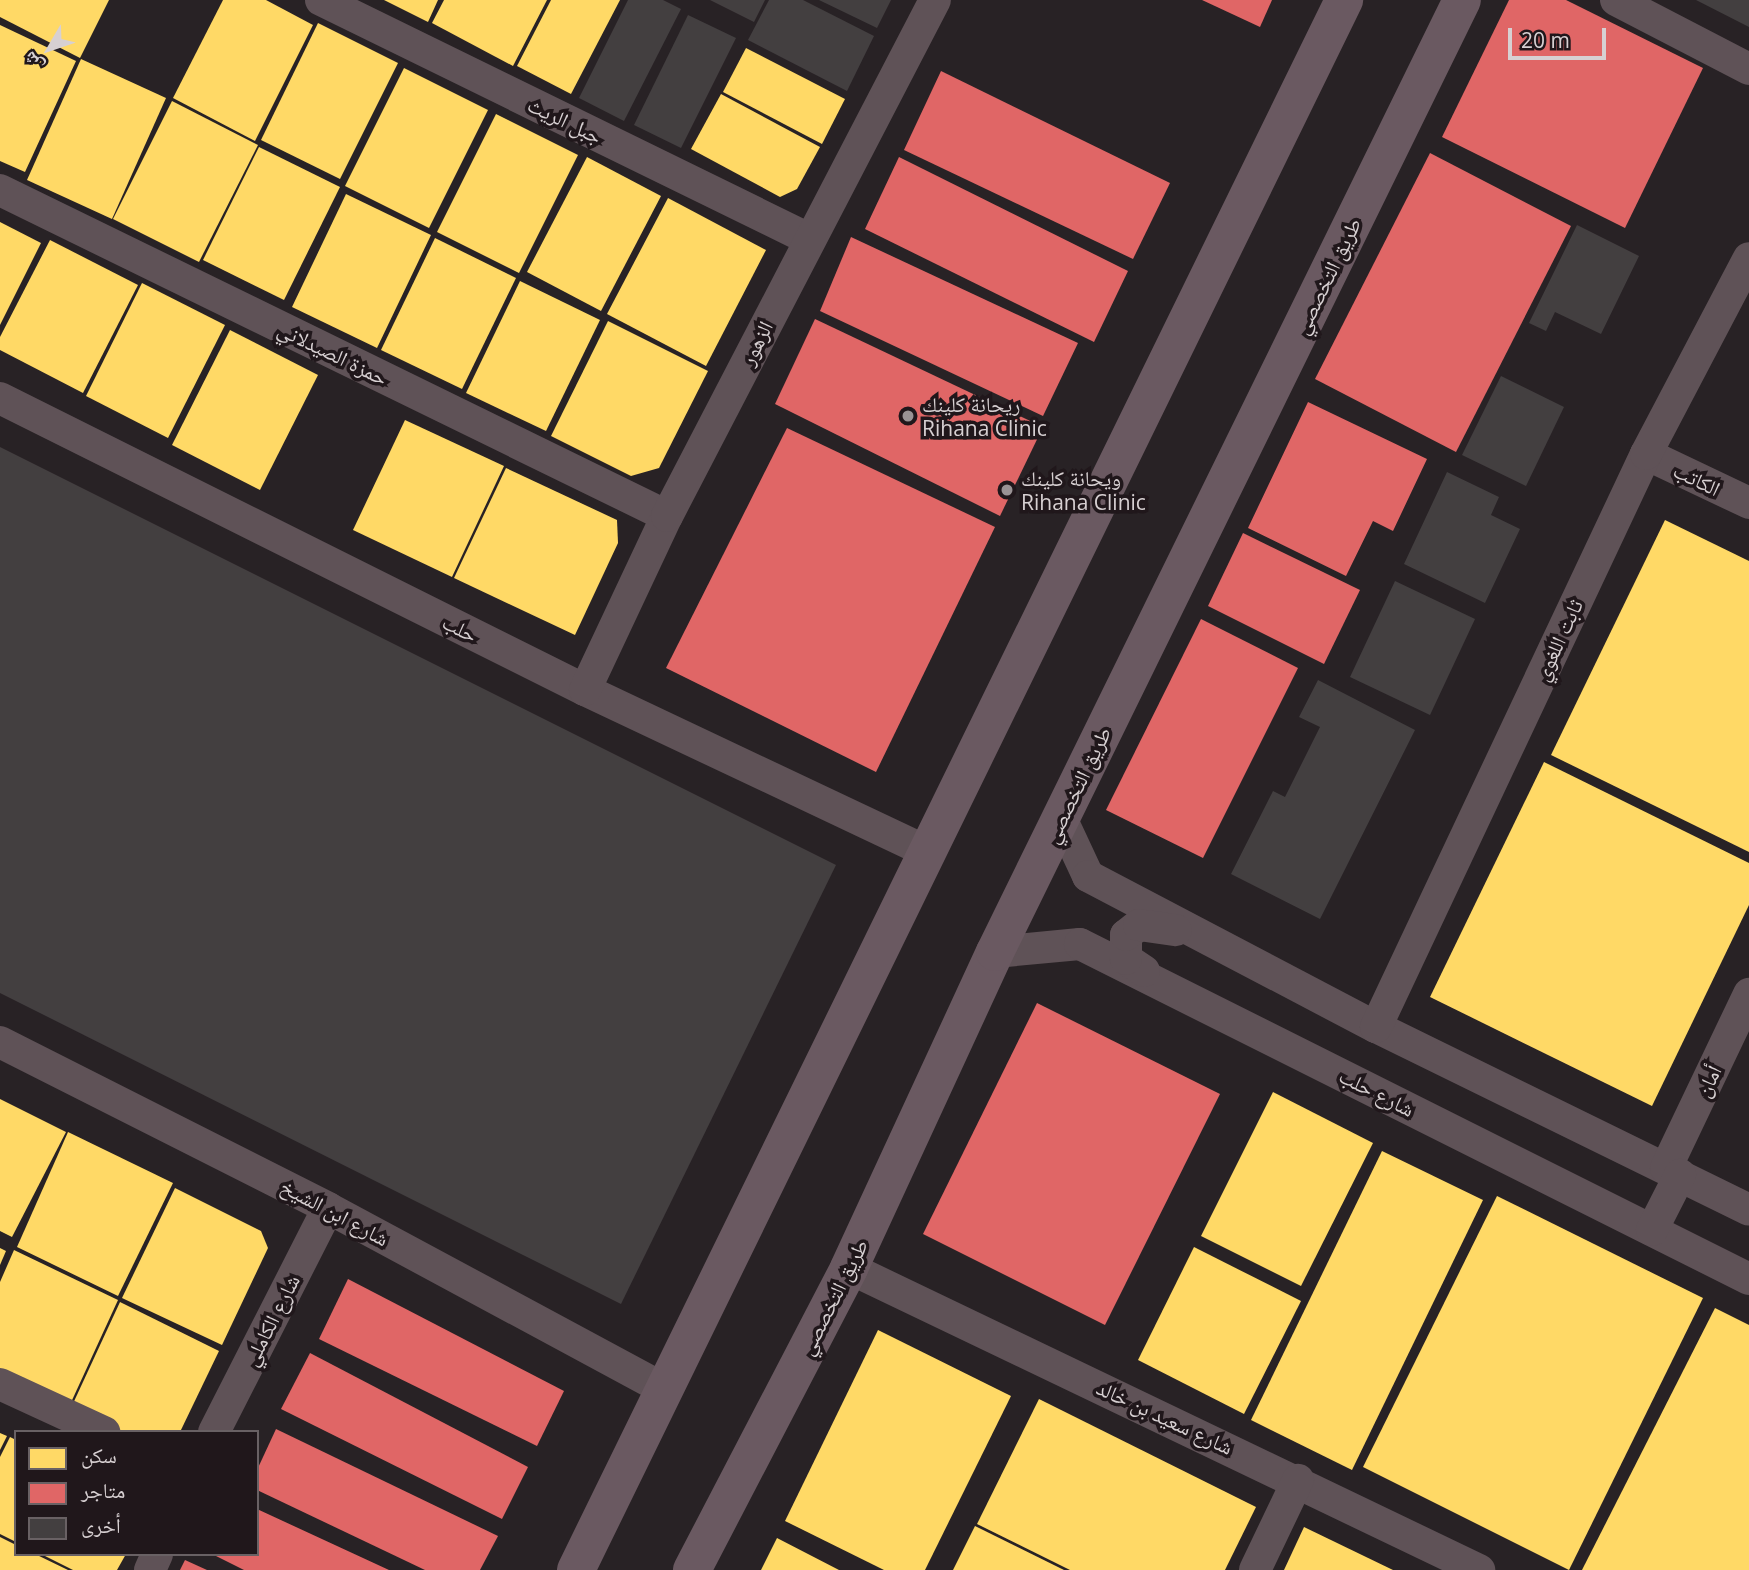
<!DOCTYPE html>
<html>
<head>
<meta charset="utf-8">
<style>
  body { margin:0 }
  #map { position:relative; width:1749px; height:1570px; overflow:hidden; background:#282225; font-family:"Open Sans","Noto Naskh Arabic",sans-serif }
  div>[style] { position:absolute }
  .homes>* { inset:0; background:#ffd966 }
  .shops>* { inset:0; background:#e06666 }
  .building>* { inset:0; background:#433f40 }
  .minor>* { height:32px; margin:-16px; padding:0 16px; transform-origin:16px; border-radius:16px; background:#5f5257 }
  .major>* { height:38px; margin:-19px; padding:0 19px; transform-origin:19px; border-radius:19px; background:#6a5961 }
  .dots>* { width:19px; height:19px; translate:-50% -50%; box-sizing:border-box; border:4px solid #20171b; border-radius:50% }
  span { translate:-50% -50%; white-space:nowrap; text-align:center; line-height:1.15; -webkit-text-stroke:7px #20171b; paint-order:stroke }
  .street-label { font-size:21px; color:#d7d0d2 }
  .poi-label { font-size:21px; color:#d7d0d2 }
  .left { translate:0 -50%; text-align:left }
  .legend { position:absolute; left:14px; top:1430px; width:245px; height:126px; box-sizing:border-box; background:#20171b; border:2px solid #696164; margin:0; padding:9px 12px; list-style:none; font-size:21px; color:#d7d0d2 }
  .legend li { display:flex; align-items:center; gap:14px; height:35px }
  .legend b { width:35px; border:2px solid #696164 }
  .north { position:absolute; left:14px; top:14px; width:70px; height:70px; -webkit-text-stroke:5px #20171b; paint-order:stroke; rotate:231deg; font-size:19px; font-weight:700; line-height:28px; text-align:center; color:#d7d0d2 }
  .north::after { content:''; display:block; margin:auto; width:24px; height:32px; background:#d7d0d2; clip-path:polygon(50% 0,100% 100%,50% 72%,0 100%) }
  .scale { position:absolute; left:1508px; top:28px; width:98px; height:32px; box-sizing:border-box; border:4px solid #d7d0d2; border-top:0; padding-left:9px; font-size:21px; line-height:24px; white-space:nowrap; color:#d7d0d2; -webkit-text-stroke:5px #20171b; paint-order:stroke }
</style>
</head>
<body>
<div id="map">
  <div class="homes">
    <i style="clip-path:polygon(0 0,109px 0,80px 58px,0 17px)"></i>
    <i style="clip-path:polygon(223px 0,266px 0,313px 25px,255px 141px,173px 98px)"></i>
    <i style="clip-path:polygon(384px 0,438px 0,428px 22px)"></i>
    <i style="clip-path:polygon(444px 0,547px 0,513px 66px,432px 23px)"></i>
    <i style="clip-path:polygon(551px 0,620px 0,571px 94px,517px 66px)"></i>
    <i style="clip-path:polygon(318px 23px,398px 63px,340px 179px,261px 140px)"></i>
    <i style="clip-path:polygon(0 25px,76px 61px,25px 172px,0 161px)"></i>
    <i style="clip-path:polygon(746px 48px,845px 99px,822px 144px,723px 92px)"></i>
    <i style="clip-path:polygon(81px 59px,166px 98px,112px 219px,27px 180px)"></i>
    <i style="clip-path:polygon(404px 68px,488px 110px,429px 228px,345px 186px)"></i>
    <i style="clip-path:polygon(721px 94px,820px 147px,797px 189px,780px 197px,691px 149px)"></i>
    <i style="clip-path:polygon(172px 101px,258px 145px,199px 262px,113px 219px)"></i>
    <i style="clip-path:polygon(496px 114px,578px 155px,519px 273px,437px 232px)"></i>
    <i style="clip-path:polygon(259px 147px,340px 187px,284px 300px,203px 260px)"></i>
    <i style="clip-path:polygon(587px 157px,661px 196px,601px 311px,527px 272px)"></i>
    <i style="clip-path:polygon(346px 194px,431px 235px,377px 348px,292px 307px)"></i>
    <i style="clip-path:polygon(668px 198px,766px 250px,706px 366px,607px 314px)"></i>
    <i style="clip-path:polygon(0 222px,41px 243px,0 325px)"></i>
    <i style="clip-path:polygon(435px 238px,516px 278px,462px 389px,381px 350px)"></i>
    <i style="clip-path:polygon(50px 240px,138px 285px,83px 393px,0 350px,0 337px)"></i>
    <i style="clip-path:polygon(520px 281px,600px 320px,546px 431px,466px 393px)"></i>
    <i style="clip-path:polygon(142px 283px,225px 325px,168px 438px,86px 396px)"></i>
    <i style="clip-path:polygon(608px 321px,708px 371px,659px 468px,631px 476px,551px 436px)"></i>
    <i style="clip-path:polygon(230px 330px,318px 375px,260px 490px,172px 445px)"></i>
    <i style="clip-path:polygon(405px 420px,504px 466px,452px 577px,353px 530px)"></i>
    <i style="clip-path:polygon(506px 468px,617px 520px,618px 543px,575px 635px,454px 578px)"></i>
    <i style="clip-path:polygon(1665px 520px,1749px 561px,1749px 852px,1551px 755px)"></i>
    <i style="clip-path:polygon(1544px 762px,1749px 863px,1749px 905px,1652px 1106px,1430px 997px)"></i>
    <i style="clip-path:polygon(1273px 1092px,1373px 1143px,1301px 1286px,1201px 1236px)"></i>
    <i style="clip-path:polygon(0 1099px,66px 1132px,12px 1237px,0 1231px)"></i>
    <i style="clip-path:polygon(68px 1132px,173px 1183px,118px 1296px,17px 1247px)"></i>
    <i style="clip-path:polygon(1382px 1151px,1483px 1200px,1352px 1470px,1251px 1420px)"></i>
    <i style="clip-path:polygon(175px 1188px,261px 1231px,268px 1248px,222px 1345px,122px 1298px)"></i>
    <i style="clip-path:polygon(1497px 1196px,1703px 1298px,1569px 1570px,1363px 1467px)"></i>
    <i style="clip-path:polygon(1194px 1247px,1301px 1301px,1244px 1414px,1138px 1360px)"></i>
    <i style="clip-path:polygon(0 1248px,6px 1251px,0 1265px)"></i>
    <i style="clip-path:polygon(14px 1250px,118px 1300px,68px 1409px,0 1376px,0 1282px)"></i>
    <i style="clip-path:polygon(120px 1302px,219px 1351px,180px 1432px,116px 1432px,70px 1410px)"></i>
    <i style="clip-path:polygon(1715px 1308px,1749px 1325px,1749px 1570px,1582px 1570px)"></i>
    <i style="clip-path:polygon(878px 1330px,1011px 1396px,925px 1570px,884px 1570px,785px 1521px)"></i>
    <i style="clip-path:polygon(1039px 1399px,1256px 1507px,1225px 1570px,1070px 1570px,977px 1524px)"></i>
    <i style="clip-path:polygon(0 1433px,7px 1436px,0 1450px)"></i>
    <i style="clip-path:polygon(10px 1437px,16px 1440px,16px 1542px,0 1534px,0 1457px)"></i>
    <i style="clip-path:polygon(975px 1526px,1064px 1570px,953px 1570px)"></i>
    <i style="clip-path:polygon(1304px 1527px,1393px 1570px,1284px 1570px)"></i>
    <i style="clip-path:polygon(0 1537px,16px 1545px,16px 1554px,35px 1554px,68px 1570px,0 1570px)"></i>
    <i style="clip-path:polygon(777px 1538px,839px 1570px,761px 1570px)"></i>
    <i style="clip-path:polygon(41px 1554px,126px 1554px,117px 1570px,73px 1570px)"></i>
  </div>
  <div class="shops">
    <i style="clip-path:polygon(1202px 0,1272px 0,1260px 27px)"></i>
    <i style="clip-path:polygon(1509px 0,1566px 0,1703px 68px,1625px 228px,1442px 137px)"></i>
    <i style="clip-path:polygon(941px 71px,1170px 183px,1133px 259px,904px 150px)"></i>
    <i style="clip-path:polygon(1430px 153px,1571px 226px,1456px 452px,1315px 379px)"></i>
    <i style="clip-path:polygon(899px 157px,1128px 271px,1094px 342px,865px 229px)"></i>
    <i style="clip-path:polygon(851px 237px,1078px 343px,1043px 416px,820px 311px)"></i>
    <i style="clip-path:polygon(815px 319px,1043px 427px,1000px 516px,775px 404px)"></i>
    <i style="clip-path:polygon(1308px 402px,1427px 459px,1393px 531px,1373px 521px,1346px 576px,1248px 528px)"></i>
    <i style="clip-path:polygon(787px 428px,995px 527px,876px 772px,666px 668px)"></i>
    <i style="clip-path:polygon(1243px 533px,1360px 590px,1324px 664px,1208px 606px)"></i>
    <i style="clip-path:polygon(1201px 619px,1298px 668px,1203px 858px,1106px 810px)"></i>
    <i style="clip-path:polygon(1037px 1003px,1220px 1094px,1105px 1325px,923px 1234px)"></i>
    <i style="clip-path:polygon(348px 1279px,564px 1391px,537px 1446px,319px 1339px)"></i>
    <i style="clip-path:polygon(310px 1353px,528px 1467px,502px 1519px,281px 1409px)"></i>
    <i style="clip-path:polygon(276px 1429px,498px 1536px,480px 1570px,425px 1570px,257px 1490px,257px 1470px)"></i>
    <i style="clip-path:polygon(257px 1509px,389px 1570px,244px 1570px,212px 1554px,257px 1554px)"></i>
    <i style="clip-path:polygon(185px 1560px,207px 1570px,180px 1570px)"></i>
  </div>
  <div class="building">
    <i style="clip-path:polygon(628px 0,663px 0,681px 9px,624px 121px,579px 98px)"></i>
    <i style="clip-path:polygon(710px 0,765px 0,754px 22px)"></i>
    <i style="clip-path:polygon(769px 0,803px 0,874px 36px,847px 91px,748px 40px)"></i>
    <i style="clip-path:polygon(819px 0,891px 0,877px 28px)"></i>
    <i style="clip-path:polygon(1696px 0,1749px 0,1749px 27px)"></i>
    <i style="clip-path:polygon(688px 15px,736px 38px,681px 148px,634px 125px)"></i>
    <i style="clip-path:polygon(1577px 225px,1639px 256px,1601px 334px,1555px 312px,1546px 331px,1529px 323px)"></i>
    <i style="clip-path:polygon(1501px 376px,1564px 407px,1526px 486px,1462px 455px)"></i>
    <i style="clip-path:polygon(0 447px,836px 865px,621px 1304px,0 993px)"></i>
    <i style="clip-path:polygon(1447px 472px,1499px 497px,1491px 515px,1520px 529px,1485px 603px,1404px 564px)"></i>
    <i style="clip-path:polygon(1395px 581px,1475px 619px,1430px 715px,1350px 677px)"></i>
    <i style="clip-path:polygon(1318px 680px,1415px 730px,1320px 919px,1231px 874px,1273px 791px,1285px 797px,1320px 727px,1299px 717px)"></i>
  </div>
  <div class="minor">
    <i style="left:321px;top:0;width:543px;rotate:26.09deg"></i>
    <i style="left:1616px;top:0;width:150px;rotate:27.4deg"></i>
    <i style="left:0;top:190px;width:742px;rotate:26.05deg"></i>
    <i style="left:0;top:398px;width:654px;rotate:26.53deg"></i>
    <i style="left:585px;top:690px;width:375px;rotate:25.3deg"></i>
    <i style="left:1646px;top:454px;width:114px;rotate:25.4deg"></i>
    <i style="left:585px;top:690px;width:192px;rotate:-64.8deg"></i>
    <i style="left:667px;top:516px;width:581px;rotate:-62.55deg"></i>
    <i style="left:1061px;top:818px;width:64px;rotate:65deg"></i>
    <i style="left:1088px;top:876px;width:325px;rotate:27.7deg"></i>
    <i style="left:1376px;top:1027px;width:415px;rotate:26.1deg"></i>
    <i style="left:995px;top:952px;width:85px;rotate:-5.4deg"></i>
    <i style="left:1080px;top:944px;width:748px;rotate:26.6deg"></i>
    <i style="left:1144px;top:971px;width:22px;rotate:-146deg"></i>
    <i style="left:1126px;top:959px;width:24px;rotate:-90deg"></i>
    <i style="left:1126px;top:935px;width:16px;rotate:-38deg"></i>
    <i style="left:1139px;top:925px;width:37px;rotate:8deg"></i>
    <i style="left:1376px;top:1027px;width:633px;rotate:-64.77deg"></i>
    <i style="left:1646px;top:454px;width:221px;rotate:-62.3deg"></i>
    <i style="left:0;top:1042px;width:368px;rotate:26.8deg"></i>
    <i style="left:328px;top:1208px;width:384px;rotate:28.3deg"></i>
    <i style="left:1666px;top:1168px;width:193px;rotate:-64.5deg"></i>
    <i style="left:1652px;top:1230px;width:62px;rotate:-63deg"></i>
    <i style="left:849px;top:1268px;width:699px;rotate:25.61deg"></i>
    <i style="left:0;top:1384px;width:115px;rotate:24.8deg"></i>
    <i style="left:214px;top:1432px;width:251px;rotate:-63deg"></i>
    <i style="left:150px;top:1570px;width:17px;rotate:-66deg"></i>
    <i style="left:1255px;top:1570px;width:100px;rotate:-64.5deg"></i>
  </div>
  <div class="major">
    <i style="left:576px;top:1570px;width:1748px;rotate:-63.93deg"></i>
    <i style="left:692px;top:1570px;width:340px;rotate:-62.5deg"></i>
    <i style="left:849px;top:1268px;width:348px;rotate:-65.2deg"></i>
    <i style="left:995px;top:952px;width:1060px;rotate:-63.87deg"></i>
  </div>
  <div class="dots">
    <i style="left:908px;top:416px;background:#9a9395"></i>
    <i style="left:1007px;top:490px;background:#9a9395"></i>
  </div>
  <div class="street-label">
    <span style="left:565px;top:120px;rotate:26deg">جبل الريث</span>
    <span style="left:1327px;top:276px;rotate:-64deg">طريق التخصصي</span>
    <span style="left:756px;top:343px;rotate:-63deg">الزهور</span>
    <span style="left:333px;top:353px;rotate:26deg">حمزة الصيدلاني</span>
    <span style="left:1697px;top:479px;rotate:26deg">الكاتب</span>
    <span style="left:460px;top:628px;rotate:27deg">حلب</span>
    <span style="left:1558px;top:640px;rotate:-65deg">ثابت اللغوي</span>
    <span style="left:1077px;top:785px;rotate:-64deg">طريق التخصصي</span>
    <span style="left:1708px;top:1081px;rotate:-64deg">أمان</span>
    <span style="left:1377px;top:1092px;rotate:27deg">شارع حلب</span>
    <span style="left:335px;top:1212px;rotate:28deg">شارع ابن الشيخ</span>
    <span style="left:833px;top:1297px;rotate:-63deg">طريق التخصصي</span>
    <span style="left:271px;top:1320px;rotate:-63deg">شارع الكاملي</span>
    <span style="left:1165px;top:1417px;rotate:25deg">شارع سعيد بن خالد</span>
  </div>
  <div class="poi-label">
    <span class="left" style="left:922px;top:416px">ريحانة كلينك<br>Rihana Clinic</span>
    <span class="left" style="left:1021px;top:490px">ويحانة كلينك<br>Rihana Clinic</span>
  </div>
  <ul class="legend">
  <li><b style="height:19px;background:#ffd966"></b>سكن</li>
  <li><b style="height:19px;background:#e06666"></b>متاجر</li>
  <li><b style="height:19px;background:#433f40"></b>أخرى</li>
  </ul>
  <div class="north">ش</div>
  <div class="scale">20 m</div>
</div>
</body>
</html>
